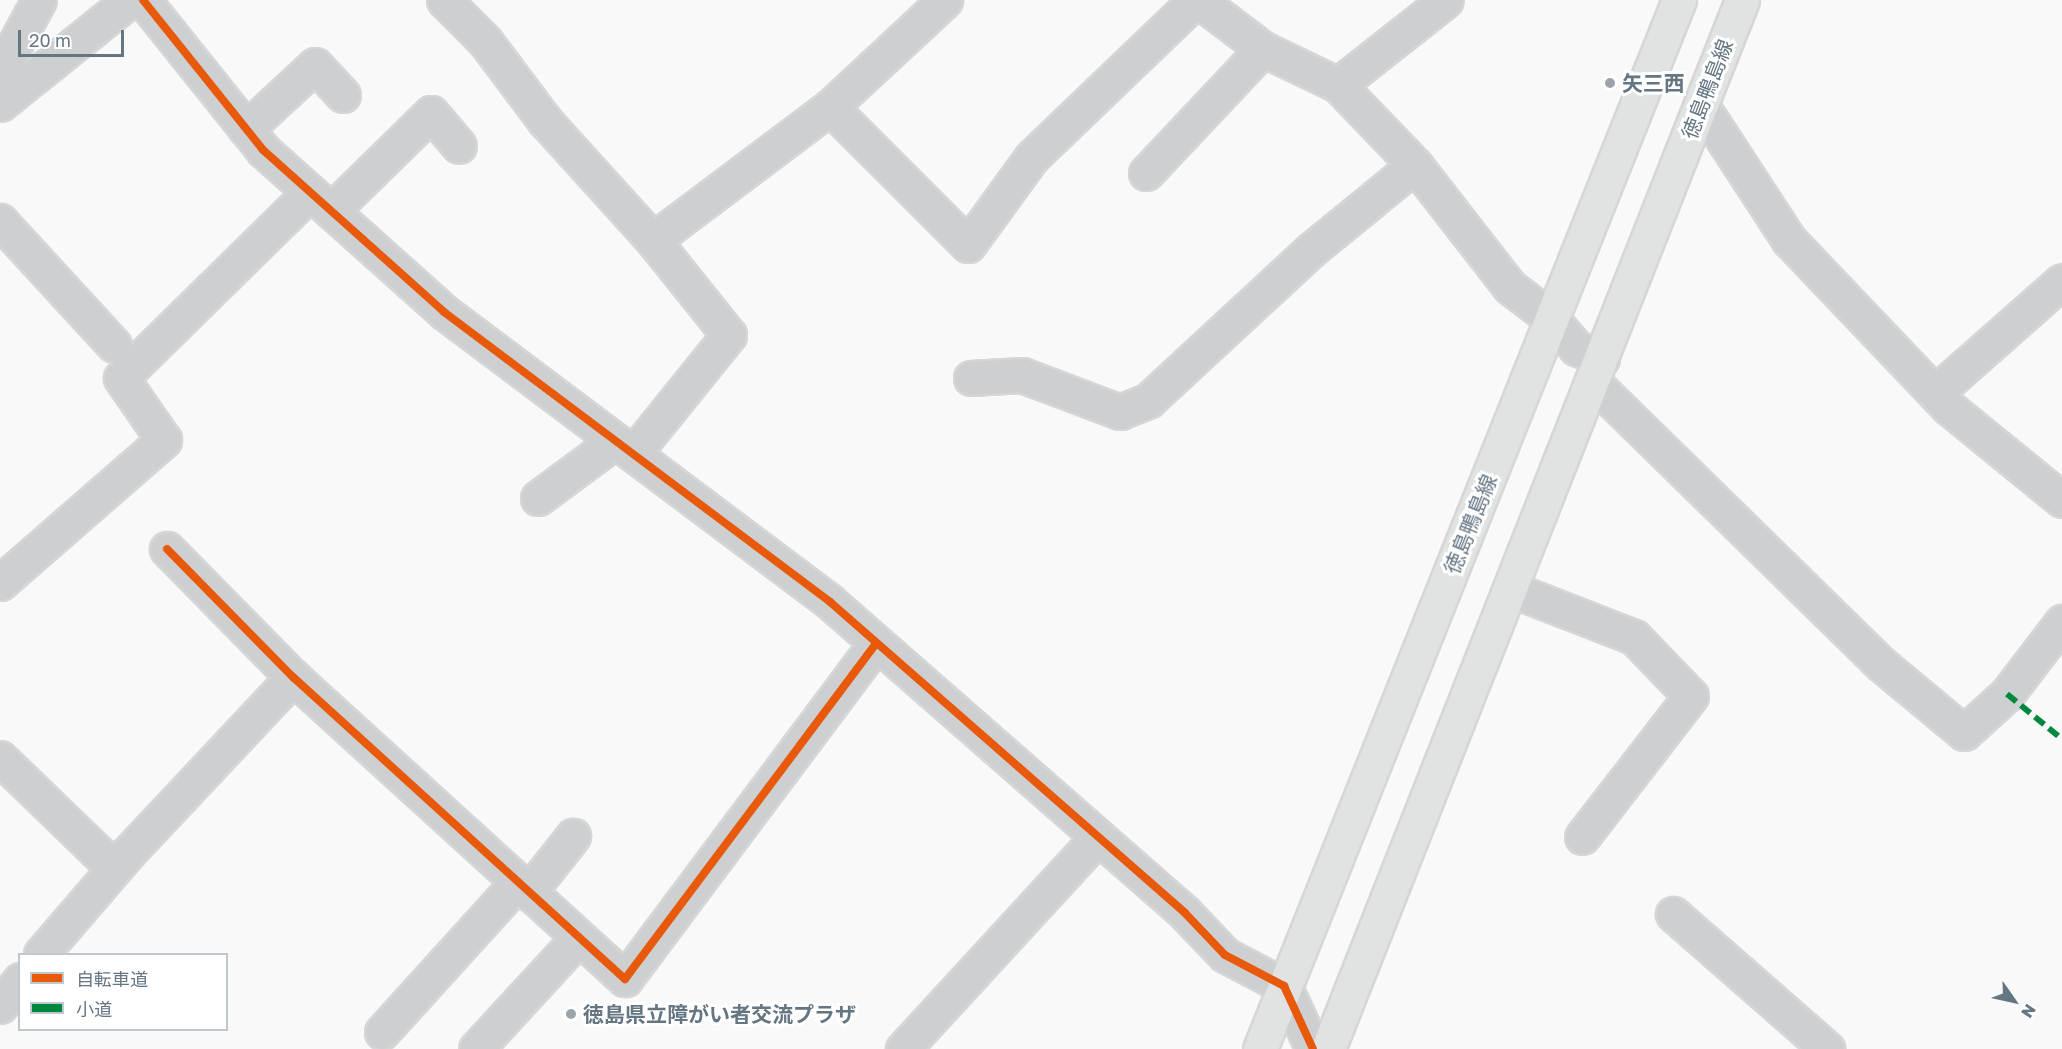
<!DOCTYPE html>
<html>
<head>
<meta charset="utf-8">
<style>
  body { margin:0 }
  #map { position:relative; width:2062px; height:1049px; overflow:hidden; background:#f9f9f9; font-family:"Golos Text","Noto Sans JP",sans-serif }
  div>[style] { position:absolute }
  .roads { filter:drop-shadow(2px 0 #d5d6d7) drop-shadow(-2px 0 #d5d6d7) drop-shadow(0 2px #d5d6d7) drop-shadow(0 -2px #d5d6d7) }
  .street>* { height:33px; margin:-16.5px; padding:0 16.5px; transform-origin:16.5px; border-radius:16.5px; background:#cecfd0 }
  .primary>* { height:33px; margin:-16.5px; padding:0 16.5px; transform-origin:16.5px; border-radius:16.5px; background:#e1e2e2 }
  .quiet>* { height:6px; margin-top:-3px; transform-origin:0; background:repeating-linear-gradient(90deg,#00873e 0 12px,transparent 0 18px) }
  .cycleway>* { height:8px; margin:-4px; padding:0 4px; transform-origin:4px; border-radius:4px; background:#e8590c }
  .dots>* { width:16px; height:16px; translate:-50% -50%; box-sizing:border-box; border:3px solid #fff; border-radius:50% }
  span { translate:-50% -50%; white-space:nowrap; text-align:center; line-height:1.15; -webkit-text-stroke:6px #fff; paint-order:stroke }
  .poi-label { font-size:21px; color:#657683; font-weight:700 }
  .left { translate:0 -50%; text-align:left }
  .street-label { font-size:21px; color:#657683 }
  .legend { position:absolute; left:18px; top:953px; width:210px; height:78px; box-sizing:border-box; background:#fff; border:2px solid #c1c8cd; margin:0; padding:8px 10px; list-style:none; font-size:18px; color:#657683 }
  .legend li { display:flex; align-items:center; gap:12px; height:30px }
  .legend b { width:30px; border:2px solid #c1c8cd }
  .north { position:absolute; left:1984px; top:971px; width:60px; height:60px; -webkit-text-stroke:4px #fff; paint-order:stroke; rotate:124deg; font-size:16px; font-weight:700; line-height:24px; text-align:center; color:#657683 }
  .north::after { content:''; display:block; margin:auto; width:21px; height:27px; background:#657683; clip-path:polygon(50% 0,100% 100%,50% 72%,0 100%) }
  .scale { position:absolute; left:18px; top:30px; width:106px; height:27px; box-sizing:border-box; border:3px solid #657683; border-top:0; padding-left:8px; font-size:18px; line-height:21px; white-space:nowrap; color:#657683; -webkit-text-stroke:4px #fff; paint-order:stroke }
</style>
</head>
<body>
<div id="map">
  <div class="roads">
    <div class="street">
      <i style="left:143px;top:0;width:192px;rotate:51.3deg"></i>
      <i style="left:263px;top:150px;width:243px;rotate:41.8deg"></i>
      <i style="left:444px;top:312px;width:483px;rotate:36.9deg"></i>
      <i style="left:830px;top:602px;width:471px;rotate:41.2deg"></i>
      <i style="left:1184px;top:912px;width:59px;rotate:46.4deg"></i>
      <i style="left:1225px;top:955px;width:67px;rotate:27.7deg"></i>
      <i style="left:1284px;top:986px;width:69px;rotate:65.3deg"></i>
      <i style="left:444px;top:0;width:58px;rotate:45deg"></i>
      <i style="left:485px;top:41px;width:100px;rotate:53.1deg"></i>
      <i style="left:545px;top:121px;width:161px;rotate:47.8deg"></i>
      <i style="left:1198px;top:0;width:81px;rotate:37deg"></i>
      <i style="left:1263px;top:49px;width:83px;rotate:25.6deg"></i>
      <i style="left:1338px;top:85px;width:111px;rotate:46.1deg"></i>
      <i style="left:1415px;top:165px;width:155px;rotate:52.1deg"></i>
      <i style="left:1510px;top:287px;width:53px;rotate:37.3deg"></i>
      <i style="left:1552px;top:319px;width:38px;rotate:50deg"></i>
      <i style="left:1576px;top:348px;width:28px;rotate:21deg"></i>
      <i style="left:0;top:72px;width:82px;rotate:-61.6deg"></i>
      <i style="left:1338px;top:85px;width:137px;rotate:-38.2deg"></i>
      <i style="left:0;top:104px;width:166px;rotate:-38.7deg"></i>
      <i style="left:1701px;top:105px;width:161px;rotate:56.9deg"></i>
      <i style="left:1789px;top:240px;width:231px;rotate:46.4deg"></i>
      <i style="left:1948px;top:407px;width:147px;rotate:39.2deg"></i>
      <i style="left:830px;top:107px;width:195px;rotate:45deg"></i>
      <i style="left:968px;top:245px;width:109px;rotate:-54deg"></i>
      <i style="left:1032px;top:157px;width:227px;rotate:-43.8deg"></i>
      <i style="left:246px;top:129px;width:94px;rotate:-42.8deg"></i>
      <i style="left:315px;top:65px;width:41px;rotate:47deg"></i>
      <i style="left:1146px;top:173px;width:170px;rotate:-46.7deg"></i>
      <i style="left:331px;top:211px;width:140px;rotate:-44.4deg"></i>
      <i style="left:431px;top:113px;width:43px;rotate:49.7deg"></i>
      <i style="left:0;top:221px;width:168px;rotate:47.4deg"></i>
      <i style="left:971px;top:378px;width:51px;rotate:-3.4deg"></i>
      <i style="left:1022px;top:375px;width:105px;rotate:20.7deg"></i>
      <i style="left:1120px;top:412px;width:31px;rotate:-22deg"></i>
      <i style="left:1149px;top:400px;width:221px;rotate:-42.8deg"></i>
      <i style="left:1311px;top:250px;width:134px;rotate:-39.3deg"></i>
      <i style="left:1593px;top:382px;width:403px;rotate:44.4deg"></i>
      <i style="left:1881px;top:664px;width:108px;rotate:39.7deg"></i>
      <i style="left:1964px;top:733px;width:58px;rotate:-42.2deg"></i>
      <i style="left:2007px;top:694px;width:91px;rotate:-52.6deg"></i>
      <i style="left:1935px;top:393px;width:169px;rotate:-41.4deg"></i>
      <i style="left:633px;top:454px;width:153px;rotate:-51.1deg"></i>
      <i style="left:729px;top:335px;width:122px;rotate:-128.7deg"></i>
      <i style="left:653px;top:240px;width:221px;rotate:-36.9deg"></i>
      <i style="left:830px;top:107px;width:157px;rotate:-42.9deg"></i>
      <i style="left:538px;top:498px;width:96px;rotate:-36.5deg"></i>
      <i style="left:167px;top:549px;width:180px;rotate:45.5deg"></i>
      <i style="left:293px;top:677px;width:449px;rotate:42.3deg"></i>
      <i style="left:625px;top:979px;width:419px;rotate:-53.2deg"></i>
      <i style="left:0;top:583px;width:218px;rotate:-41.1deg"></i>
      <i style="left:164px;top:440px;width:75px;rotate:-124.7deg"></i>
      <i style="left:121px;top:378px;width:265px;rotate:-44.5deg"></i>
      <i style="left:1513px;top:590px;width:130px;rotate:21.2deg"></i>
      <i style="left:1634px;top:637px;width:82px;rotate:46deg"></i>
      <i style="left:1691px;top:696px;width:178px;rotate:127.7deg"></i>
      <i style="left:0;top:758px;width:158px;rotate:44deg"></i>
      <i style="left:528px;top:893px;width:73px;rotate:-51.7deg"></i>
      <i style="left:1673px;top:914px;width:205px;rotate:41.2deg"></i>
      <i style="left:41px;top:954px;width:132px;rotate:-49.3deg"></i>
      <i style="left:127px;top:854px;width:243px;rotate:-46.8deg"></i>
      <i style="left:0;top:1006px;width:33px;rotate:-52deg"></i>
      <i style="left:382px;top:1032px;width:201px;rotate:-47.8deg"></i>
      <i style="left:476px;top:1049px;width:151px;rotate:-47.4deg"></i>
      <i style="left:903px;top:1049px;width:288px;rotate:-47.4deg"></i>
    </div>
    <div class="primary">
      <i style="left:1260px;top:1049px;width:1130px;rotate:-68.23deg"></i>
      <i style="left:1328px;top:1049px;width:1128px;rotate:-68.46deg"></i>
    </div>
  </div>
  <div class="quiet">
    <i style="left:2007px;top:694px;width:71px;rotate:39.3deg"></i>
  </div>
  <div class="cycleway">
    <i style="left:143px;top:0;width:192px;rotate:51.3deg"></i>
    <i style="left:263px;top:150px;width:243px;rotate:41.8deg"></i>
    <i style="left:444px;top:312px;width:483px;rotate:36.9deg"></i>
    <i style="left:830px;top:602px;width:471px;rotate:41.2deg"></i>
    <i style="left:1184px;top:912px;width:59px;rotate:46.4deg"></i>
    <i style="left:1225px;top:955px;width:67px;rotate:27.7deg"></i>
    <i style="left:1284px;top:986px;width:69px;rotate:65.3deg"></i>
    <i style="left:167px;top:549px;width:180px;rotate:45.5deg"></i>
    <i style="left:293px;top:677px;width:449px;rotate:42.3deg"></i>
    <i style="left:625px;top:979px;width:419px;rotate:-53.2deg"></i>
  </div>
  <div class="dots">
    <i style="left:1610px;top:83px;background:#99a4ac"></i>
    <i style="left:571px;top:1014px;background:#99a4ac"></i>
  </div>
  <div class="poi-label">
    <span class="left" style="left:1622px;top:83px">矢三西</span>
    <span class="left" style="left:583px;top:1014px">徳島県立障がい者交流プラザ</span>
  </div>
  <div class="street-label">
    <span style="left:1707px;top:89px;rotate:-69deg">徳島鴨島線</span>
    <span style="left:1470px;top:524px;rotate:-68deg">徳島鴨島線</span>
  </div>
  <ul class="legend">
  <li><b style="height:8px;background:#e8590c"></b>自転車道</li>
  <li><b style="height:8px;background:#00873e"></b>小道</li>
  </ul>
  <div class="north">N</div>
  <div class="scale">20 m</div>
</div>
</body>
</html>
